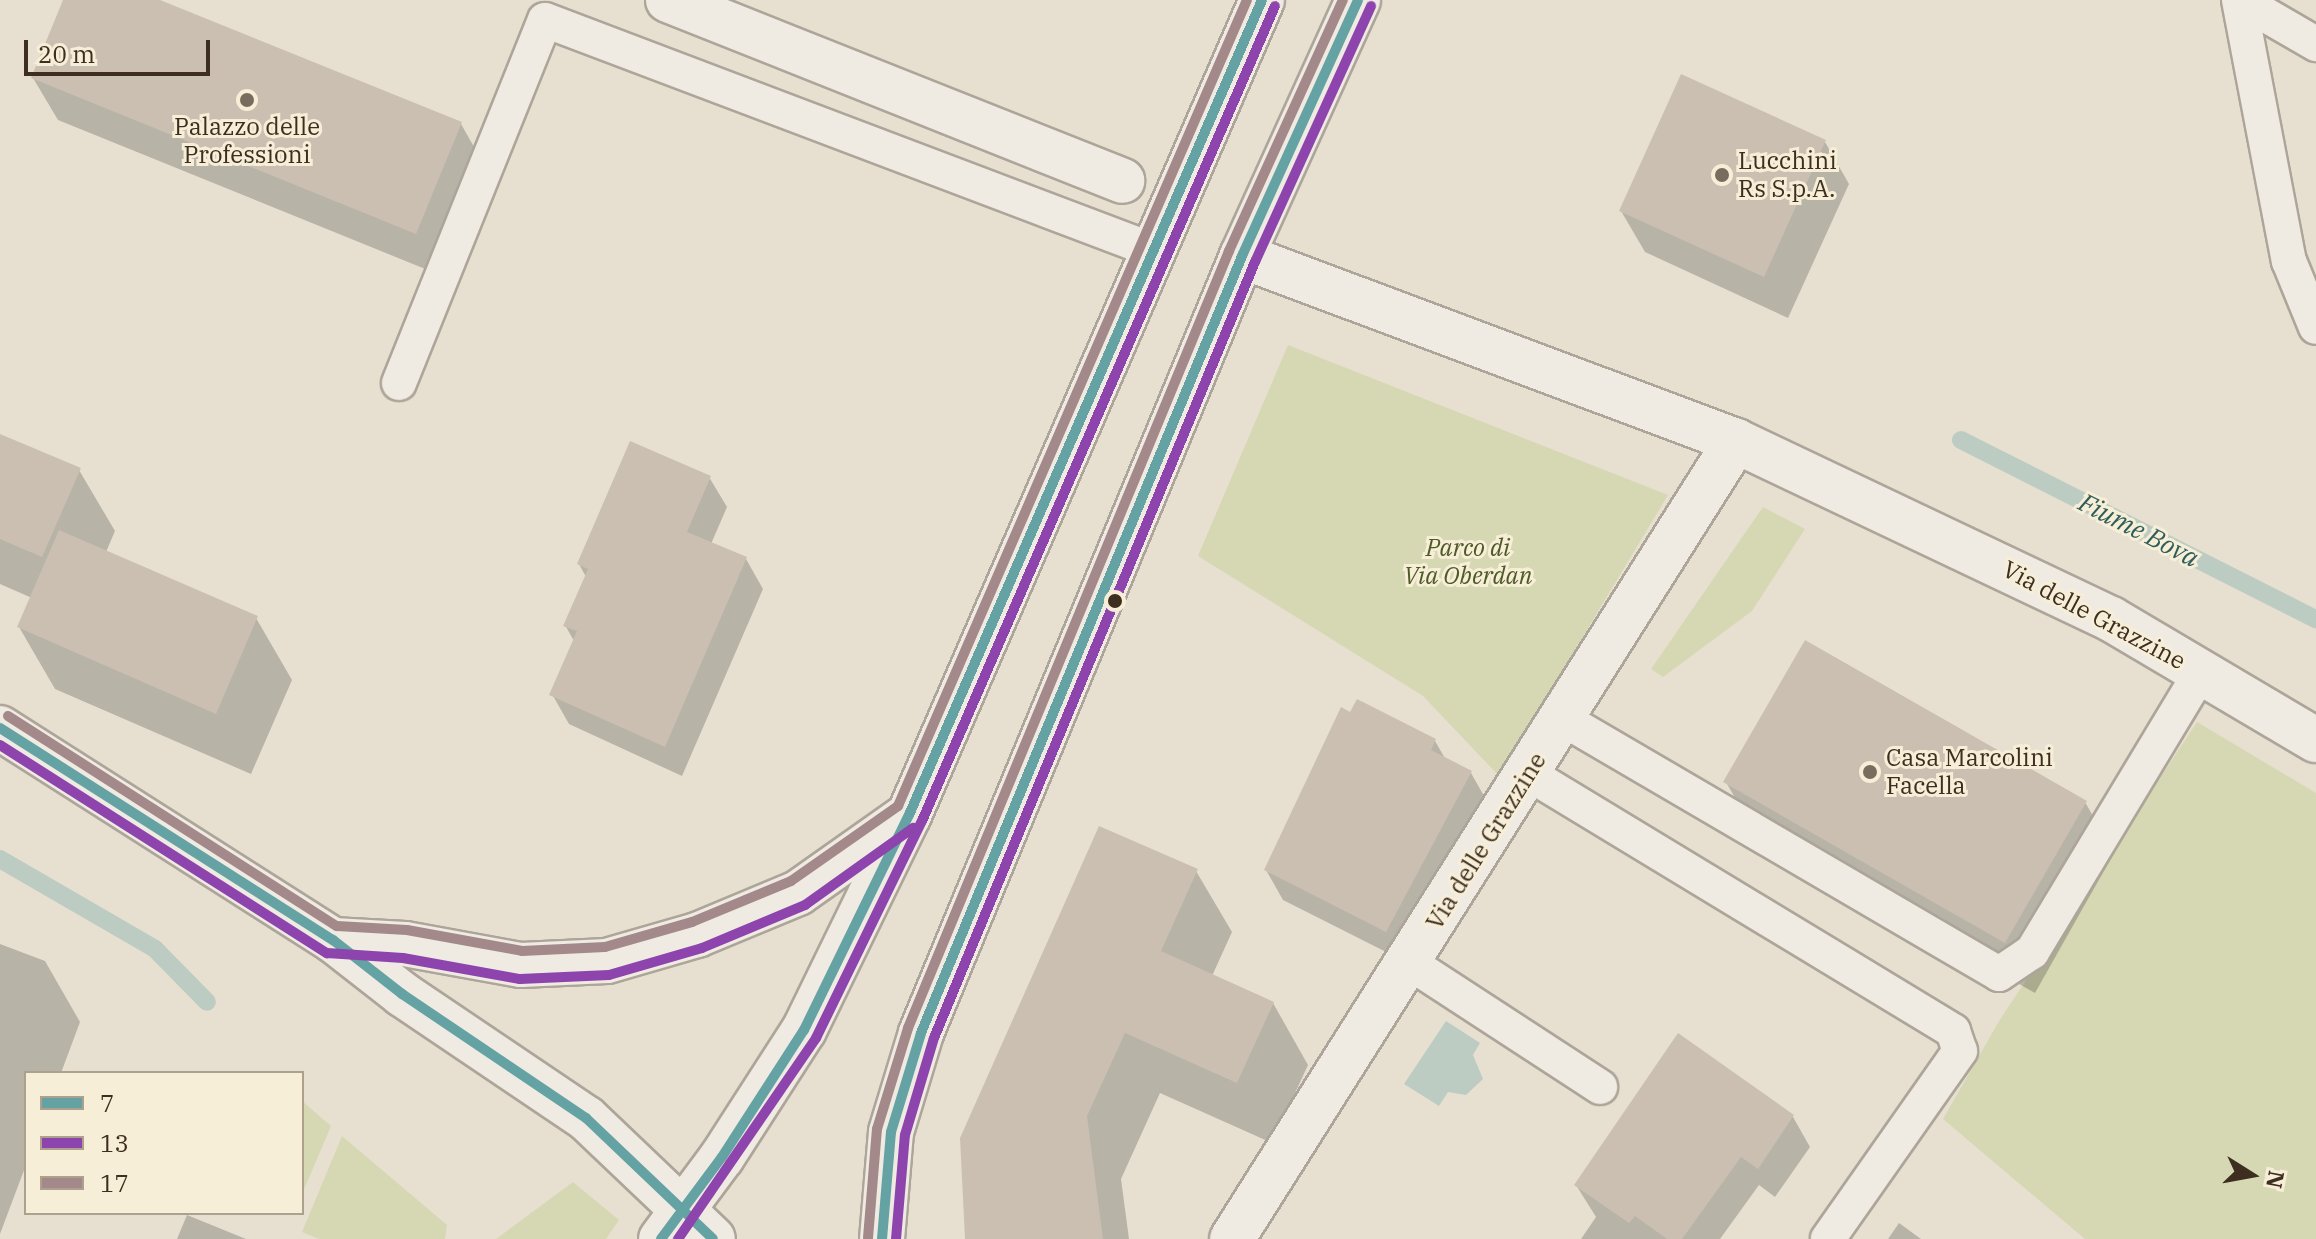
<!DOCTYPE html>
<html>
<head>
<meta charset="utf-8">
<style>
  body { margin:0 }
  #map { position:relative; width:2316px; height:1239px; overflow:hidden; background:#e7e0d1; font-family:"IBM Plex Serif",serif }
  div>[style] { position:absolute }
  .green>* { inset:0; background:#d6d7b3 }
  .water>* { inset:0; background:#bcccc2 }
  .shadow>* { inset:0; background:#0003 }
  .stream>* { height:18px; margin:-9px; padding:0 9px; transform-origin:9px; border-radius:9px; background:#bcccc2 }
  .building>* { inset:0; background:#cbbfb2 }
  .roads { filter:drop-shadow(2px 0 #ada599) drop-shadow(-2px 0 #ada599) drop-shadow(0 2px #ada599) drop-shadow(0 -2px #ada599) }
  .lane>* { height:34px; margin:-17px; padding:0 17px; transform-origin:17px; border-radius:17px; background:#efebe3 }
  .street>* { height:44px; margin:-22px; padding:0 22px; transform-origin:22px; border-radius:22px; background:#efebe3 }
  .secondary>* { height:44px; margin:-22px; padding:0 22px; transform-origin:22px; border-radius:22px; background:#efebe3 }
  .bus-1>* { height:10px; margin:-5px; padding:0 5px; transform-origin:5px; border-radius:5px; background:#65a2a3 }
  .bus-2>* { height:10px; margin:-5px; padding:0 5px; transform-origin:5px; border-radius:5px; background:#8e44ad }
  .bus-3>* { height:10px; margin:-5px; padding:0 5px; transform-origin:5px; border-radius:5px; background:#a38989 }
  .dots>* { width:22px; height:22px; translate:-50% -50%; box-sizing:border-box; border:4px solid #f7eed8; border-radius:50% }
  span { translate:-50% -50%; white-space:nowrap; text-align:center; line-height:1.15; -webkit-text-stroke:6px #f7eed8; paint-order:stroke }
  .poi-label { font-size:24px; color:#3d2e20 }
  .left { translate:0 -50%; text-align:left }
  .park-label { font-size:24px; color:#4d5a26; font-style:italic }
  .street-label { font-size:24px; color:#3d2e20 }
  .water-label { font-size:26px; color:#2f5d5a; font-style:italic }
  .legend { position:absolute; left:24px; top:1071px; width:280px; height:144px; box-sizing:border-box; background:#f7eed8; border:2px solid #ada18e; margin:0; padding:10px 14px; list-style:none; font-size:24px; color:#3d2e20 }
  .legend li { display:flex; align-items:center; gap:16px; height:40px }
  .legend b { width:40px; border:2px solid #ada18e }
  .north { position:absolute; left:2212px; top:1135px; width:80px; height:80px; -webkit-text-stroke:6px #f7eed8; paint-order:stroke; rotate:101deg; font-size:22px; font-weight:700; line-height:32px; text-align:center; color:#3d2e20 }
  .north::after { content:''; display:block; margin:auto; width:28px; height:36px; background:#3d2e20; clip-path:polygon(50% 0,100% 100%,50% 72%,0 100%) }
  .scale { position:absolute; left:24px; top:40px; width:186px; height:36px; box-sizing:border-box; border:4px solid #3d2e20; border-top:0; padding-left:10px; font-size:24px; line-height:28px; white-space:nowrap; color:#3d2e20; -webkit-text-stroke:6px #f7eed8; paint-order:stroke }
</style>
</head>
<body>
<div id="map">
  <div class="green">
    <i style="clip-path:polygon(1288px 345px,1668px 495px,1499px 776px,1423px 696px,1198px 556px)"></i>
    <i style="clip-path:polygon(1763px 507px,1805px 529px,1752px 611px,1663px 677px,1651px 669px)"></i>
    <i style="clip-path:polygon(2197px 722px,2316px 793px,2316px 1239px,2085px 1239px,1943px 1119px,1999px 1021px)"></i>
    <i style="clip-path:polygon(302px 1101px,331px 1126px,302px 1194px)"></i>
    <i style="clip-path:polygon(342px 1136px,447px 1225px,445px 1239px,319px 1239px,302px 1232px)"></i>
    <i style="clip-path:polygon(573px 1182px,619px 1220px,606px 1239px,496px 1239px)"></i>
  </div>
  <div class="water">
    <i style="clip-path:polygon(1446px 1021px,1480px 1043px,1473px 1055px,1483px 1079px,1466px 1095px,1448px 1092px,1439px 1106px,1404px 1084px)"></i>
  </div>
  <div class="shadow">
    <i style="clip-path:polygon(65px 0,155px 0,461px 124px,485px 166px,440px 275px,58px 120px,33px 78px)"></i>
    <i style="clip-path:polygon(1825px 142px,1849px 184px,1788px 318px,1645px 252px,1621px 211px)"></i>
    <i style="clip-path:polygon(0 436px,79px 470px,115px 531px,106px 552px,256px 618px,292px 680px,251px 774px,55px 689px,19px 627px,32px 598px,0 584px)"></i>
    <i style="clip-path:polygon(709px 477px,727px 507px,711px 544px,746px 559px,763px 589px,682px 776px,569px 724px,552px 694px,574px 641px,565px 625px,586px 577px,579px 564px)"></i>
    <i style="clip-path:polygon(1351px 715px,1435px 741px,1446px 760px,1471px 773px,1488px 803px,1404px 961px,1283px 900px,1266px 870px)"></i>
    <i style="clip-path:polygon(1726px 782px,2085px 802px,2114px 853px,2035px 993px,1755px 833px)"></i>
    <i style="clip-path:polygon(1196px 871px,1232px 932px,1212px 976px,1273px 1003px,1308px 1065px,1272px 1143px,1160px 1093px,1121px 1179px,1129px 1239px,967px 1239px)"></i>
    <i style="clip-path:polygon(0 944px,45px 961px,80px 1022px,61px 1073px,26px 1073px,26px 1165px,0 1234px)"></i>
    <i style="clip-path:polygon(1793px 1117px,1810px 1147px,1775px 1197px,1759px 1185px,1720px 1239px,1581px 1239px,1596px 1217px,1576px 1185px)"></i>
    <i style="clip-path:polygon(187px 1215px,246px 1239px,177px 1239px)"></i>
    <i style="clip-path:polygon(1899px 1223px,1921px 1239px,1888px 1239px)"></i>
  </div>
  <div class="stream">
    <i style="left:1961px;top:440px;width:398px;rotate:26.8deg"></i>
    <i style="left:0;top:859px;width:179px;rotate:30.1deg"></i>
    <i style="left:155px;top:949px;width:74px;rotate:45.5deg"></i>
  </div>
  <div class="building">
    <i style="clip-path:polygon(63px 0,160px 0,462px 122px,416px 234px,31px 78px)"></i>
    <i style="clip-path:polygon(1681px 74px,1826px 140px,1764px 277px,1619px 211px)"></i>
    <i style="clip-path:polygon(0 434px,81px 468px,42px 557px,0 539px)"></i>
    <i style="clip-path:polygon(630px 441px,711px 476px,687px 532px,747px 557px,665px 747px,549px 695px,577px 631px,563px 626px,588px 569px,577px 564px)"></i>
    <i style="clip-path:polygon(59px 530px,258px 616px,216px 714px,17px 627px)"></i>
    <i style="clip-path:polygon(1805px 640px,2087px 801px,2005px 943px,1723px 782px)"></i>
    <i style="clip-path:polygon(1357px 699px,1436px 739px,1431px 750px,1472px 771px,1386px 932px,1264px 870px,1341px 707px,1350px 712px)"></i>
    <i style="clip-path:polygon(1099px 826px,1198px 869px,1161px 951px,1274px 1002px,1237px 1083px,1125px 1033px,1087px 1116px,1103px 1239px,965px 1239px,960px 1138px)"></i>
    <i style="clip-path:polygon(1678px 1033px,1794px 1115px,1758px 1169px,1741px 1157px,1682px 1239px,1667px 1239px,1635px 1216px,1629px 1223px,1574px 1185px)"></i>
  </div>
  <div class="roads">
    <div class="lane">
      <i style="left:2239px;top:0;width:266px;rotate:79.2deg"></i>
      <i style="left:2289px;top:261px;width:71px;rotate:67.8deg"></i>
      <i style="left:2240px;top:0;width:88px;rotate:30.1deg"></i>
      <i style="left:399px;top:383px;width:391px;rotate:-68.1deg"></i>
      <i style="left:545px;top:20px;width:649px;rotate:20.75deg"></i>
      <i style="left:1563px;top:719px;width:505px;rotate:30.32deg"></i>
      <i style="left:1999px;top:974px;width:40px;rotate:-34deg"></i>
      <i style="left:2032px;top:952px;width:327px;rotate:-58.9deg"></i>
      <i style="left:1529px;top:774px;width:496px;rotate:31.2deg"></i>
      <i style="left:1953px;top:1031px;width:21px;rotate:71deg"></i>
      <i style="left:1960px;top:1051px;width:230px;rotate:125.1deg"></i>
      <i style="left:1410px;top:963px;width:227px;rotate:33.1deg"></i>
    </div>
    <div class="street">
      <i style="left:668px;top:0;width:489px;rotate:21.7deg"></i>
      <i style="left:1242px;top:256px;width:528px;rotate:20.53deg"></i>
      <i style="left:1736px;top:441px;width:415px;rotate:25.4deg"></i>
      <i style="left:2111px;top:619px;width:238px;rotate:30.6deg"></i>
      <i style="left:1232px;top:1239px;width:944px;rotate:-57.72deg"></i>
    </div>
    <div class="secondary">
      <i style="left:0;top:728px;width:395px;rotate:32.5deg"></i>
      <i style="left:333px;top:940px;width:88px;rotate:38deg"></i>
      <i style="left:402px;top:994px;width:222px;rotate:34deg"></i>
      <i style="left:586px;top:1118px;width:175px;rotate:43.6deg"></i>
      <i style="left:333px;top:940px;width:72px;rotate:3.2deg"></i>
      <i style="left:405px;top:944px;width:118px;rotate:10.3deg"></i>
      <i style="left:521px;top:965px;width:86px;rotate:-2.7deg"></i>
      <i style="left:607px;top:961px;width:94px;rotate:-16.1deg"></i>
      <i style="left:697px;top:935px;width:109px;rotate:-22.6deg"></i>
      <i style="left:798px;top:893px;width:133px;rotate:-35.2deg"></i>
      <i style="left:661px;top:1239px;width:102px;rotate:-53.4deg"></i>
      <i style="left:722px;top:1157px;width:151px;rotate:-57.2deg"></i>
      <i style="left:804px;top:1030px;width:239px;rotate:-64deg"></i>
      <i style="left:909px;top:815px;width:888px;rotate:-66.58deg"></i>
      <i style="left:882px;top:1239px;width:107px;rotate:-85.2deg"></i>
      <i style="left:891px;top:1132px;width:103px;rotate:-73.1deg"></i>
      <i style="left:921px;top:1033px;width:841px;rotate:-67.55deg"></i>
      <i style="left:1242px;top:256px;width:281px;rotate:-65.6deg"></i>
    </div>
  </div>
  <div class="bus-1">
    <i style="left:0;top:728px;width:395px;rotate:32.5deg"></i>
    <i style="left:333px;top:940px;width:88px;rotate:38deg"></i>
    <i style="left:402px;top:994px;width:222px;rotate:34deg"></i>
    <i style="left:586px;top:1118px;width:175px;rotate:43.6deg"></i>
    <i style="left:661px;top:1239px;width:102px;rotate:-53.4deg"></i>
    <i style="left:722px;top:1157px;width:151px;rotate:-57.2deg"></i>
    <i style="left:804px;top:1030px;width:239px;rotate:-64deg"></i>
    <i style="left:909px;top:815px;width:888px;rotate:-66.58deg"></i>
    <i style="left:882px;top:1239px;width:107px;rotate:-85.2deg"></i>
    <i style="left:891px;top:1132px;width:103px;rotate:-73.1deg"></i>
    <i style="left:921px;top:1033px;width:841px;rotate:-67.55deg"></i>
    <i style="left:1242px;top:256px;width:281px;rotate:-65.6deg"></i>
  </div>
  <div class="bus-2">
    <i style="left:0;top:745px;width:388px;rotate:32.5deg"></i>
    <i style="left:327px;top:953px;width:76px;rotate:3.8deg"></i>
    <i style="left:403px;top:958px;width:119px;rotate:10.2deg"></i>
    <i style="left:520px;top:979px;width:89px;rotate:-2.6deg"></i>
    <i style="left:609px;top:975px;width:97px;rotate:-16.2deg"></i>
    <i style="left:702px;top:948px;width:112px;rotate:-22.7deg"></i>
    <i style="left:805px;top:905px;width:133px;rotate:-35.5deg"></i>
    <i style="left:678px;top:1239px;width:244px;rotate:-55.5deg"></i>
    <i style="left:816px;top:1038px;width:242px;rotate:-64deg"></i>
    <i style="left:922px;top:821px;width:888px;rotate:-66.58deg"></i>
    <i style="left:896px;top:1239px;width:104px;rotate:-85.1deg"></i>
    <i style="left:905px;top:1135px;width:101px;rotate:-73.4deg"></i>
    <i style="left:934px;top:1038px;width:840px;rotate:-67.53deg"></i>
    <i style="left:1255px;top:262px;width:281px;rotate:-65.6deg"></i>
  </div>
  <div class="bus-3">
    <i style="left:8px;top:716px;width:390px;rotate:32.6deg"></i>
    <i style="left:337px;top:926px;width:70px;rotate:3.3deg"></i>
    <i style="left:407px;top:930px;width:117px;rotate:10.3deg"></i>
    <i style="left:522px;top:951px;width:83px;rotate:-2.8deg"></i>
    <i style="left:605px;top:947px;width:91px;rotate:-16deg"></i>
    <i style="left:692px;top:922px;width:107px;rotate:-22.5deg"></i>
    <i style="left:791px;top:881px;width:131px;rotate:-35deg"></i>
    <i style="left:898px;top:806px;width:878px;rotate:-66.59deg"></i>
    <i style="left:868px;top:1238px;width:109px;rotate:-85.3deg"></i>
    <i style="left:877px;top:1129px;width:106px;rotate:-72.9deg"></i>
    <i style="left:908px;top:1028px;width:841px;rotate:-67.55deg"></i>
    <i style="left:1229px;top:251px;width:276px;rotate:-65.6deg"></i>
  </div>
  <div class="dots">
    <i style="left:247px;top:100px;background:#786c5e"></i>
    <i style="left:1722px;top:175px;background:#786c5e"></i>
    <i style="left:1115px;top:601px;background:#3d2e20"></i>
    <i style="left:1870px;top:772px;background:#786c5e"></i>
  </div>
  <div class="poi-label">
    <span style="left:247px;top:141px">Palazzo delle<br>Professioni</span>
    <span class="left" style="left:1738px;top:175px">Lucchini<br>Rs S.p.A.</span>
    <span class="left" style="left:1886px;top:772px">Casa Marcolini<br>Facella</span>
  </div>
  <div class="park-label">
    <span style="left:1468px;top:562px">Parco di<br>Via Oberdan</span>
  </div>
  <div class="street-label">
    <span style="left:2094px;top:615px;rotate:28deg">Via delle Grazzine</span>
    <span style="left:1486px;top:841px;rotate:-58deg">Via delle Grazzine</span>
  </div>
  <div class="water-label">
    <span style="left:2139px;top:530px;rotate:27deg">Fiume Bova</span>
  </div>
  <ul class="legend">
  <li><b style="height:10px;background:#65a2a3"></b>7</li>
  <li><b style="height:10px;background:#8e44ad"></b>13</li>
  <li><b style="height:10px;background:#a38989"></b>17</li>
  </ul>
  <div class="north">N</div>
  <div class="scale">20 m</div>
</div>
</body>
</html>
